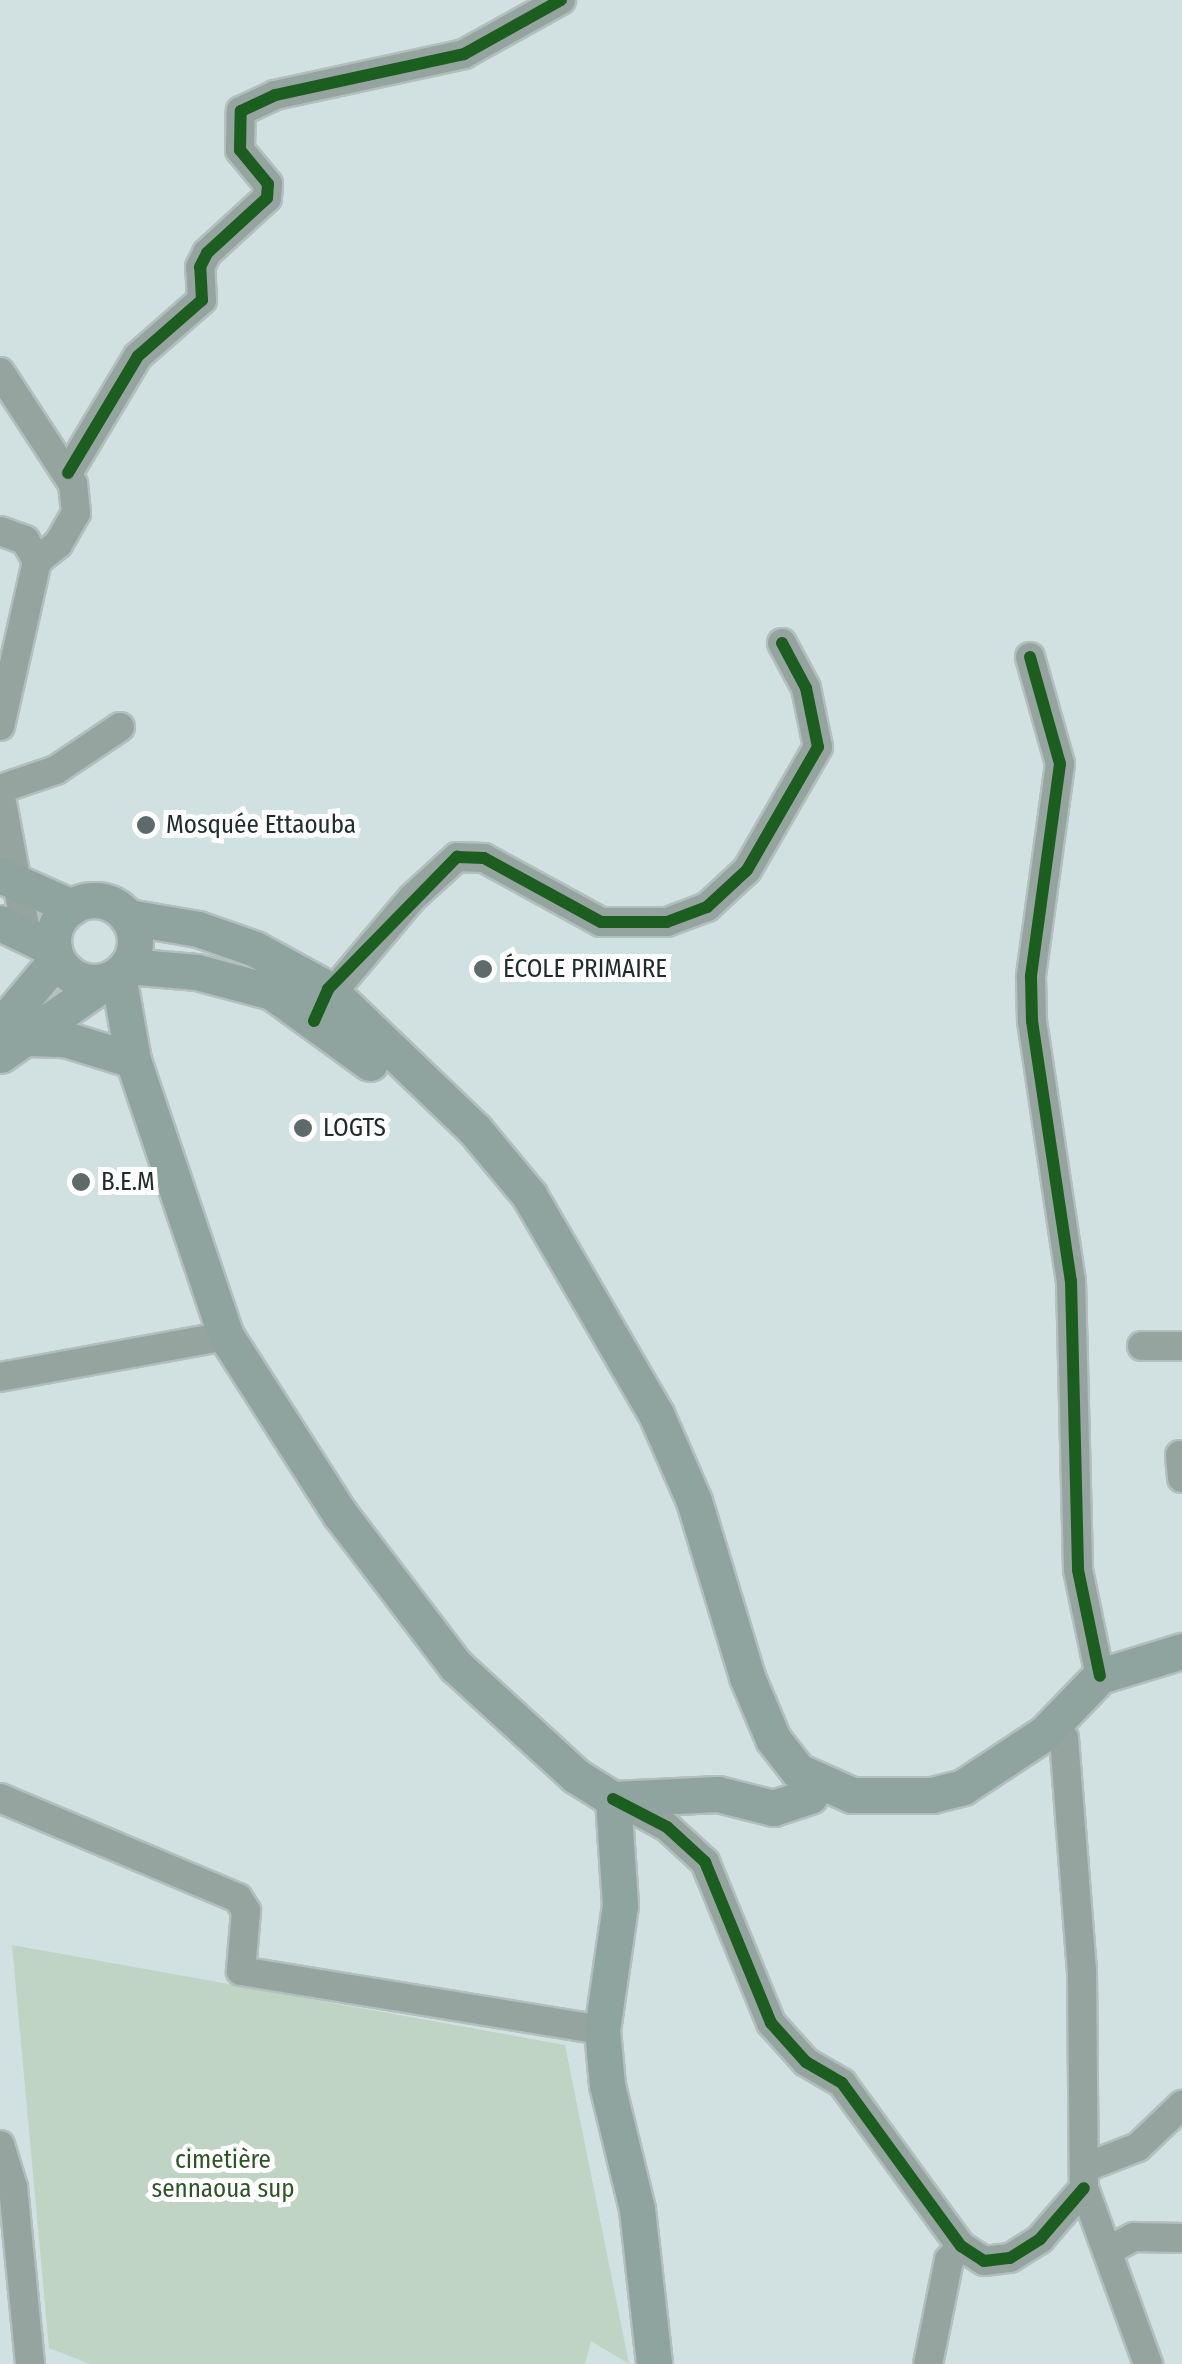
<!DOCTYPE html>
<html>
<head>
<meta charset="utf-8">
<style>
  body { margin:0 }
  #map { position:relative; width:1182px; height:2364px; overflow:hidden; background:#d1e0e0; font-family:"Fira Sans Condensed",sans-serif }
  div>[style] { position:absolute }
  .green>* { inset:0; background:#bfd4c3 }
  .roads { filter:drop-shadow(2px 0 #b3bebe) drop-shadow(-2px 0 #b3bebe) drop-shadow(0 2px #b3bebe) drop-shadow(0 -2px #b3bebe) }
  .minor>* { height:28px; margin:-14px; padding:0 14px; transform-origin:14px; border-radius:14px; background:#96a49f }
  .major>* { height:35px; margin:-17.5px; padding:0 17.5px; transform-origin:17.5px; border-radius:17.5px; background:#90a49f }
  .major>.ring { margin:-17.5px; padding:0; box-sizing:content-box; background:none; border:35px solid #90a49f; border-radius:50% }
  .cycleway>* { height:12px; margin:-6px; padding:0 6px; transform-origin:6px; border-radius:6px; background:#1b5e20 }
  .dots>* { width:28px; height:28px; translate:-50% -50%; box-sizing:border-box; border:5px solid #fff; border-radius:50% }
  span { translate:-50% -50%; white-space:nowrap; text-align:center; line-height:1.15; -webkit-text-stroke:10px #fff; paint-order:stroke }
  .poi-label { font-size:25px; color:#212c2c }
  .left { translate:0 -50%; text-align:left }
  .park-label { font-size:25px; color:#2d5526 }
</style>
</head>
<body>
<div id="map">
  <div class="green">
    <i style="clip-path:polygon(12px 1945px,565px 2045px,629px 2364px,591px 2341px,585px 2364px,90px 2364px,49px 2348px)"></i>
  </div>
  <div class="roads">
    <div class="minor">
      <i style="left:0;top:372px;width:134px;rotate:56.9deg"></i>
      <i style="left:73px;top:484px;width:29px;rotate:84deg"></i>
      <i style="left:76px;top:513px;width:36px;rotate:120deg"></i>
      <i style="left:58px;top:544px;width:27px;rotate:141deg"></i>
      <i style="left:68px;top:473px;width:136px;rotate:-59.1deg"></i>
      <i style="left:138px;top:356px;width:85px;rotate:-41.2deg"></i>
      <i style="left:202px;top:300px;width:33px;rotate:-93deg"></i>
      <i style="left:200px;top:267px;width:16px;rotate:-63deg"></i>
      <i style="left:207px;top:253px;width:81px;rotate:-42.5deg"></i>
      <i style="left:267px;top:198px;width:14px;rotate:-86deg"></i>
      <i style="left:268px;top:184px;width:44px;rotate:-129.5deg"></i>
      <i style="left:240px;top:150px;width:39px;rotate:-89deg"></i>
      <i style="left:241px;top:111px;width:38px;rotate:-25deg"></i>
      <i style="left:275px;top:95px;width:193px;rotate:-12.2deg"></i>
      <i style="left:464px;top:54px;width:111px;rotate:-29.1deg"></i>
      <i style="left:0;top:531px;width:27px;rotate:20deg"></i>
      <i style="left:25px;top:540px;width:24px;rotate:60deg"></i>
      <i style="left:37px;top:561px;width:169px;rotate:102.6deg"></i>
      <i style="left:1030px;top:657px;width:111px;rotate:74.3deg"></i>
      <i style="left:1060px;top:764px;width:215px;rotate:97.8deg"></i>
      <i style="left:1031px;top:977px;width:44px;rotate:88.7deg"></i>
      <i style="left:1032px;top:1021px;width:263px;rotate:81.5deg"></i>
      <i style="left:1071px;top:1281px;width:289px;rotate:88.6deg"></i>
      <i style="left:1078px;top:1570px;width:108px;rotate:78.3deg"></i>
      <i style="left:0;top:789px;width:59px;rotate:-18.7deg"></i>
      <i style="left:56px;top:770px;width:77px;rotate:-33.9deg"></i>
      <i style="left:0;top:792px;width:147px;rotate:79.4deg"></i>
      <i style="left:321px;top:1006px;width:141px;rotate:-49.9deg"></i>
      <i style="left:412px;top:898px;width:61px;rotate:-42.3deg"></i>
      <i style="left:457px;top:857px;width:27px;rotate:2deg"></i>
      <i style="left:484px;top:858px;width:133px;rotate:28.7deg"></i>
      <i style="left:601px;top:922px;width:66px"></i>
      <i style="left:667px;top:922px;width:43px;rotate:-20.6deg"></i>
      <i style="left:707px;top:907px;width:54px;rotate:-42.8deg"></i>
      <i style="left:747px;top:870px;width:142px;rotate:-60deg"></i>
      <i style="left:818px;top:747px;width:60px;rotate:-101.5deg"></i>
      <i style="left:806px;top:688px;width:51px;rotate:-118.1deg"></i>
      <i style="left:1142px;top:1346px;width:40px"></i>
      <i style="left:0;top:1377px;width:230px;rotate:-10.3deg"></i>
      <i style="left:1180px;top:1455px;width:23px;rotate:85deg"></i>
      <i style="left:1064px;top:1738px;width:233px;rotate:85.6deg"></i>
      <i style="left:1082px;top:1970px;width:218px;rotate:89.5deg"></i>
      <i style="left:1084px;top:2188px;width:187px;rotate:70deg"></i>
      <i style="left:0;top:1798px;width:258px;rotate:22.8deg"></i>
      <i style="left:238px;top:1898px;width:15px;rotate:58deg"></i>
      <i style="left:246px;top:1911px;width:60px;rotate:94.8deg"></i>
      <i style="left:241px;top:1971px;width:366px;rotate:9.3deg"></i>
      <i style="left:615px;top:1799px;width:59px;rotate:28.3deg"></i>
      <i style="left:667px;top:1827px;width:52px;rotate:42.6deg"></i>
      <i style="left:705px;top:1862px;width:174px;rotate:67.7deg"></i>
      <i style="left:771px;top:2023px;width:52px;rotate:48.1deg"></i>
      <i style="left:806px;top:2062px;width:42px;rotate:30.3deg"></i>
      <i style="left:842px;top:2083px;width:202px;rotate:53.9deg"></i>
      <i style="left:961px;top:2246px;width:27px;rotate:33deg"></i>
      <i style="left:984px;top:2261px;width:26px;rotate:-7deg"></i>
      <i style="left:1010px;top:2258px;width:36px;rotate:-32deg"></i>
      <i style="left:1040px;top:2239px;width:67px;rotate:-49.2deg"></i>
      <i style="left:0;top:2145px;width:44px;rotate:72.8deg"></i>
      <i style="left:13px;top:2187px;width:178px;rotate:84.5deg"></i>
      <i style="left:1084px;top:2168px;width:58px;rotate:-21.3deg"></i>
      <i style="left:1138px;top:2147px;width:61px;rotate:-43.7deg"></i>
      <i style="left:1111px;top:2249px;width:26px;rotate:-28deg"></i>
      <i style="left:1134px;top:2237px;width:48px;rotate:1.2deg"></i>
      <i style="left:928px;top:2364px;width:106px;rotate:-78.6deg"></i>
      <i style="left:949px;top:2260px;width:18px;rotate:-49deg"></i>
    </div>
    <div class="major">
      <i style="left:0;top:875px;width:79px;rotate:24deg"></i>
      <i class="ring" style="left:53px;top:900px;width:47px;height:47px"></i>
      <i style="left:128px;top:917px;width:71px;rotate:9.7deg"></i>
      <i style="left:198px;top:929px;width:60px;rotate:19.3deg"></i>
      <i style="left:255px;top:949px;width:83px;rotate:28.7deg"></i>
      <i style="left:328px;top:989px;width:204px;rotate:43.8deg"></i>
      <i style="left:475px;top:1130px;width:85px;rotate:50.3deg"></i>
      <i style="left:529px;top:1195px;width:253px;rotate:59.9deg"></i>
      <i style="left:656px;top:1414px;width:95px;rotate:66.4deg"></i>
      <i style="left:694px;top:1501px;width:184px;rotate:73.2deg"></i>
      <i style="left:747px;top:1677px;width:67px;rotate:67.2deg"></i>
      <i style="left:773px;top:1739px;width:41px;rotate:52deg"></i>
      <i style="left:798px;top:1771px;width:59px;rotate:24deg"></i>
      <i style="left:852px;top:1795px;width:80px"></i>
      <i style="left:932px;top:1795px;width:32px;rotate:-14deg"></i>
      <i style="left:963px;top:1787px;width:98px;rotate:-33.4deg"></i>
      <i style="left:1045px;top:1733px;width:79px;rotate:-46deg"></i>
      <i style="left:1100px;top:1676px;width:86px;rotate:-17deg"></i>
      <i style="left:0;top:923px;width:60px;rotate:25.7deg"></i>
      <i style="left:127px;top:966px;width:70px;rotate:4.9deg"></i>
      <i style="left:197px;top:972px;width:78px;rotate:14.9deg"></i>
      <i style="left:272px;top:992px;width:121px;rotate:35.9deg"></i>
      <i style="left:118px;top:975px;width:86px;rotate:80deg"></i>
      <i style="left:133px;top:1060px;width:291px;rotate:71.4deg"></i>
      <i style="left:226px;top:1336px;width:211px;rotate:57.4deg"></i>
      <i style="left:340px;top:1514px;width:191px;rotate:52.7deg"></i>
      <i style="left:456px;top:1666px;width:163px;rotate:42.5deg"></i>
      <i style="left:576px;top:1776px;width:44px;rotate:31.9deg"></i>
      <i style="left:613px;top:1799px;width:105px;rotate:-2.7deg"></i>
      <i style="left:718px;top:1794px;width:57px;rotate:14.3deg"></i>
      <i style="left:773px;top:1808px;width:39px;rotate:-18deg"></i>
      <i style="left:0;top:1027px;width:89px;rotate:-50deg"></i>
      <i style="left:29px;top:1038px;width:36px;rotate:2deg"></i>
      <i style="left:65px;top:1039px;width:71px;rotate:17.2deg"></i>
      <i style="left:0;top:1055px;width:130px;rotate:-34.7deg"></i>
      <i style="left:613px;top:1799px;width:106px;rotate:86.2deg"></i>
      <i style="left:620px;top:1905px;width:126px;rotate:98.2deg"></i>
      <i style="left:602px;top:2030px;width:55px;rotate:84.8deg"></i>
      <i style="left:607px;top:2085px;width:128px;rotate:76.4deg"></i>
      <i style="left:637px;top:2209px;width:156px;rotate:83.7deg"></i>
    </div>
  </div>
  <div class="cycleway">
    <i style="left:68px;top:473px;width:136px;rotate:-59.1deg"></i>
    <i style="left:138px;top:356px;width:85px;rotate:-41.2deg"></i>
    <i style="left:202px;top:300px;width:33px;rotate:-93deg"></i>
    <i style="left:200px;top:267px;width:16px;rotate:-63deg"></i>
    <i style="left:207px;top:253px;width:81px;rotate:-42.5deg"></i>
    <i style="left:267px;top:198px;width:14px;rotate:-86deg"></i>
    <i style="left:268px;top:184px;width:44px;rotate:-129.5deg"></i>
    <i style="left:240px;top:150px;width:39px;rotate:-89deg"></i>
    <i style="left:241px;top:111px;width:38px;rotate:-25deg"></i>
    <i style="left:275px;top:95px;width:193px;rotate:-12.2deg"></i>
    <i style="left:464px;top:54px;width:111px;rotate:-29.1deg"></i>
    <i style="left:1030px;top:657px;width:111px;rotate:74.3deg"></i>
    <i style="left:1060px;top:764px;width:215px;rotate:97.8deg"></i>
    <i style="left:1031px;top:977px;width:44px;rotate:88.7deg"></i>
    <i style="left:1032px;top:1021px;width:263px;rotate:81.5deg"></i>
    <i style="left:1071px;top:1281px;width:289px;rotate:88.6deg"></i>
    <i style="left:1078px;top:1570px;width:108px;rotate:78.3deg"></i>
    <i style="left:314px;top:1021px;width:35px;rotate:-66deg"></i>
    <i style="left:328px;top:989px;width:185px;rotate:-45.7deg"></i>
    <i style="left:457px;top:857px;width:27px;rotate:2deg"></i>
    <i style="left:484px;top:858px;width:133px;rotate:28.7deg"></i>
    <i style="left:601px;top:922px;width:66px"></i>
    <i style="left:667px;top:922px;width:43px;rotate:-20.6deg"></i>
    <i style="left:707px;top:907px;width:54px;rotate:-42.8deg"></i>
    <i style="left:747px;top:870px;width:142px;rotate:-60deg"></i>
    <i style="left:818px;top:747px;width:60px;rotate:-101.5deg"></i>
    <i style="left:806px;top:688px;width:51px;rotate:-118.1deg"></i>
    <i style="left:613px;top:1799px;width:61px;rotate:27.4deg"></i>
    <i style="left:667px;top:1827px;width:52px;rotate:42.6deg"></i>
    <i style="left:705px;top:1862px;width:174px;rotate:67.7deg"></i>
    <i style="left:771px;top:2023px;width:52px;rotate:48.1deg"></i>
    <i style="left:806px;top:2062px;width:42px;rotate:30.3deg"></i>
    <i style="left:842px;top:2083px;width:202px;rotate:53.9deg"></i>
    <i style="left:961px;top:2246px;width:27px;rotate:33deg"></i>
    <i style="left:984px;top:2261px;width:26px;rotate:-7deg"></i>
    <i style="left:1010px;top:2258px;width:36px;rotate:-32deg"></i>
    <i style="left:1040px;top:2239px;width:67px;rotate:-49.2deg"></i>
  </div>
  <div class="dots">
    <i style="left:146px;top:825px;background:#5f6b6b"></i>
    <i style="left:483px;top:969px;background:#5f6b6b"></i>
    <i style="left:303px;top:1128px;background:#5f6b6b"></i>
    <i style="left:81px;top:1182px;background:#5f6b6b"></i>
  </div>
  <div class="poi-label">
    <span class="left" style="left:166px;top:825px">Mosquée Ettaouba</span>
    <span class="left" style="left:503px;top:969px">ÉCOLE PRIMAIRE</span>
    <span class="left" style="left:323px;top:1128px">LOGTS</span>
    <span class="left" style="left:101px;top:1182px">B.E.M</span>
  </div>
  <div class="park-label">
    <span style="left:223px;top:2175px">cimetière<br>sennaoua sup</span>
  </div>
</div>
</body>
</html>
